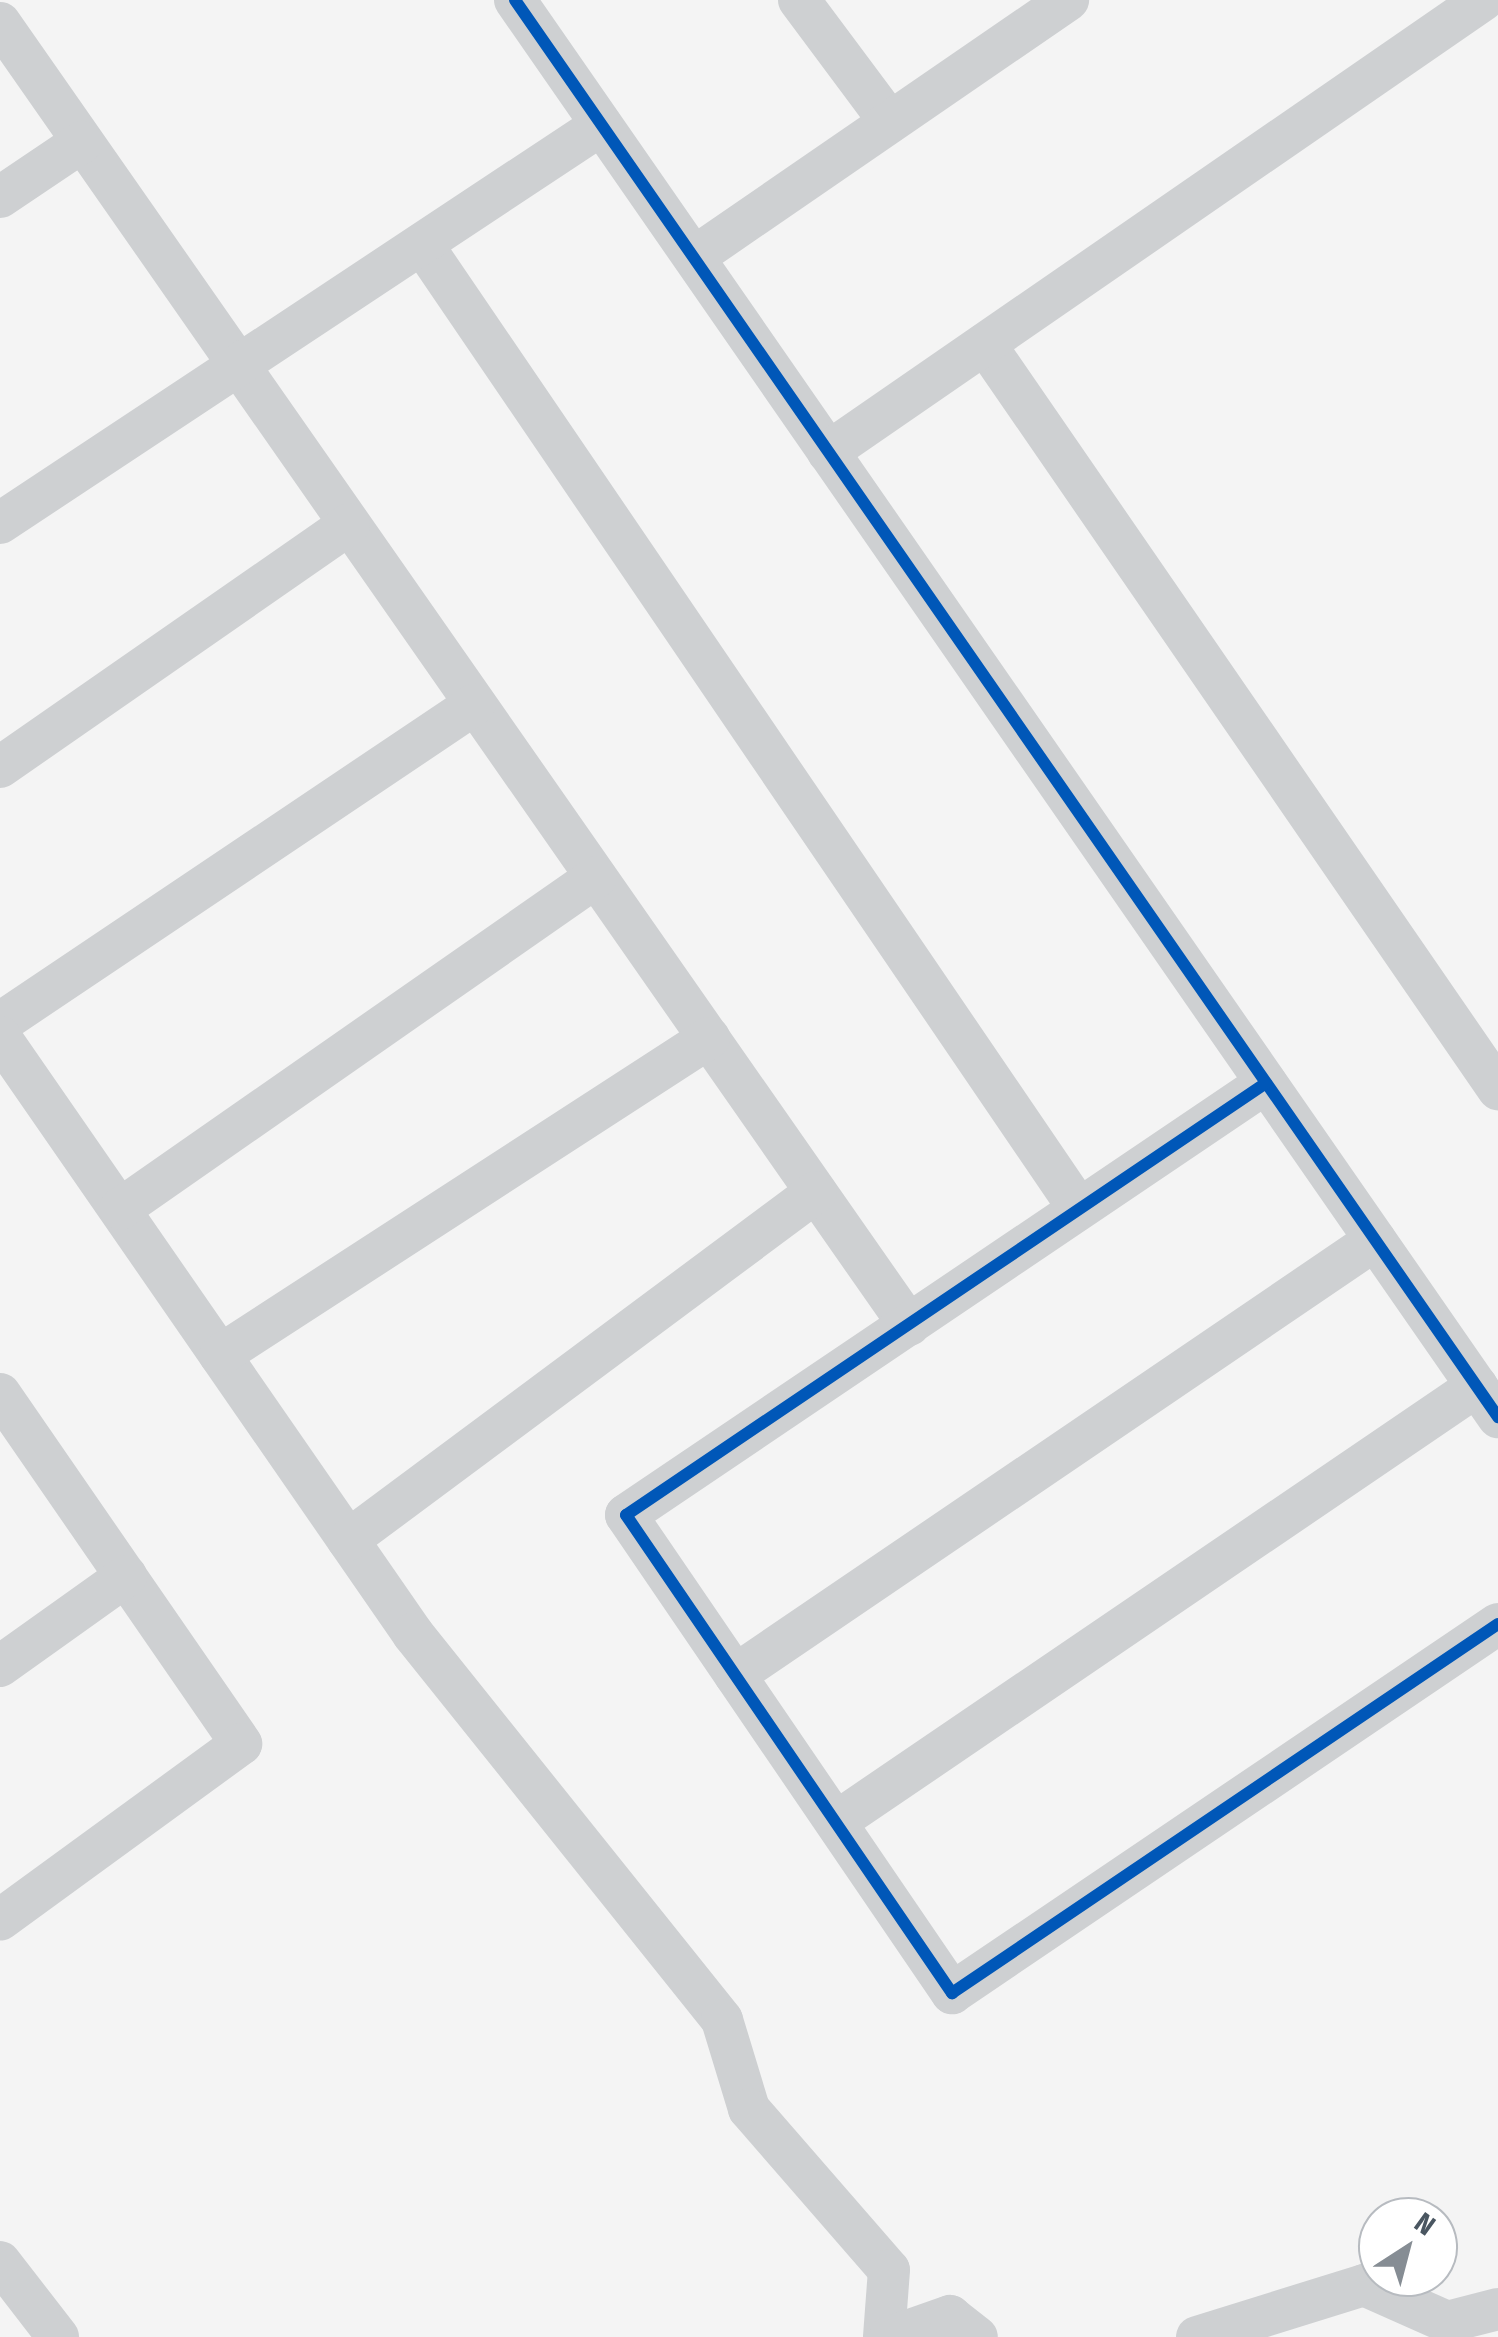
<!DOCTYPE html>
<html>
<head>
<meta charset="utf-8">
<style>
  body { margin:0 }
  #map { position:relative; width:1498px; height:2337px; overflow:hidden; background:#f4f4f4; font-family:"Fira Sans Condensed",sans-serif }
  div>[style] { position:absolute }
  .minor>* { height:42px; margin:-21px; padding:0 21px; transform-origin:21px; border-radius:21px; background:#ced0d2 }
  .cycleway>* { height:12px; margin:-6px; padding:0 6px; transform-origin:6px; border-radius:6px; background:#0057b8 }
  span { translate:-50% -50%; white-space:nowrap; text-align:center; line-height:1.15; -webkit-text-stroke:8px #fff; paint-order:stroke }
  .north { position:absolute; left:1358px; top:2197px; width:100px; height:100px; box-sizing:border-box; background:#fff; border:2px solid #b7bbc0; border-radius:50%; rotate:36deg; font-size:28px; font-weight:700; line-height:40px; text-align:center; color:#4a5661 }
  .north::after { content:''; display:block; margin:auto; width:35px; height:45px; background:#868d94; clip-path:polygon(50% 0,100% 100%,50% 72%,0 100%) }
</style>
</head>
<body>
<div id="map">
  <div class="minor">
    <i style="left:515px;top:0;width:1725px;rotate:55.25deg"></i>
    <i style="left:799px;top:0;width:152px;rotate:53.3deg"></i>
    <i style="left:0;top:23px;width:1588px;rotate:55.08deg"></i>
    <i style="left:0;top:197px;width:99px;rotate:-33.9deg"></i>
    <i style="left:422px;top:244px;width:1167px;rotate:55.75deg"></i>
    <i style="left:694px;top:257px;width:454px;rotate:-34.5deg"></i>
    <i style="left:985px;top:344px;width:905px;rotate:55.45deg"></i>
    <i style="left:828px;top:452px;width:796px;rotate:-34.61deg"></i>
    <i style="left:0;top:523px;width:721px;rotate:-33.51deg"></i>
    <i style="left:0;top:767px;width:425px;rotate:-34.8deg"></i>
    <i style="left:0;top:1023px;width:572px;rotate:-33.88deg"></i>
    <i style="left:0;top:1037px;width:726px;rotate:55.32deg"></i>
    <i style="left:413px;top:1634px;width:494px;rotate:51.3deg"></i>
    <i style="left:722px;top:2020px;width:93px;rotate:73.1deg"></i>
    <i style="left:749px;top:2109px;width:213px;rotate:49deg"></i>
    <i style="left:889px;top:2270px;width:67px;rotate:94.3deg"></i>
    <i style="left:1266px;top:1083px;width:772px;rotate:145.98deg"></i>
    <i style="left:626px;top:1515px;width:579px;rotate:55.71deg"></i>
    <i style="left:952px;top:1993px;width:659px;rotate:-34.05deg"></i>
    <i style="left:120px;top:1209px;width:580px;rotate:-34.89deg"></i>
    <i style="left:220px;top:1355px;width:583px;rotate:-32.95deg"></i>
    <i style="left:0;top:1394px;width:425px;rotate:55.4deg"></i>
    <i style="left:241px;top:1744px;width:298px;rotate:143.9deg"></i>
    <i style="left:348px;top:1540px;width:583px;rotate:-36.63deg"></i>
    <i style="left:0;top:1666px;width:155px;rotate:-35.5deg"></i>
    <i style="left:735px;top:1675px;width:774px;rotate:-34.2deg"></i>
    <i style="left:836px;top:1822px;width:775px;rotate:-34.22deg"></i>
    <i style="left:0;top:2262px;width:95px;rotate:52.3deg"></i>
    <i style="left:890px;top:2337px;width:64px;rotate:-19.3deg"></i>
    <i style="left:950px;top:2316px;width:34px;rotate:38deg"></i>
    <i style="left:1197px;top:2337px;width:175px;rotate:-17.3deg"></i>
    <i style="left:1364px;top:2285px;width:91px;rotate:24deg"></i>
    <i style="left:1447px;top:2322px;width:53px;rotate:-14.3deg"></i>
  </div>
  <div class="cycleway">
    <i style="left:515px;top:0;width:1725px;rotate:55.25deg"></i>
    <i style="left:1266px;top:1083px;width:772px;rotate:145.98deg"></i>
    <i style="left:626px;top:1515px;width:579px;rotate:55.71deg"></i>
    <i style="left:952px;top:1993px;width:659px;rotate:-34.05deg"></i>
  </div>
  <div class="north">N</div>
</div>
</body>
</html>
